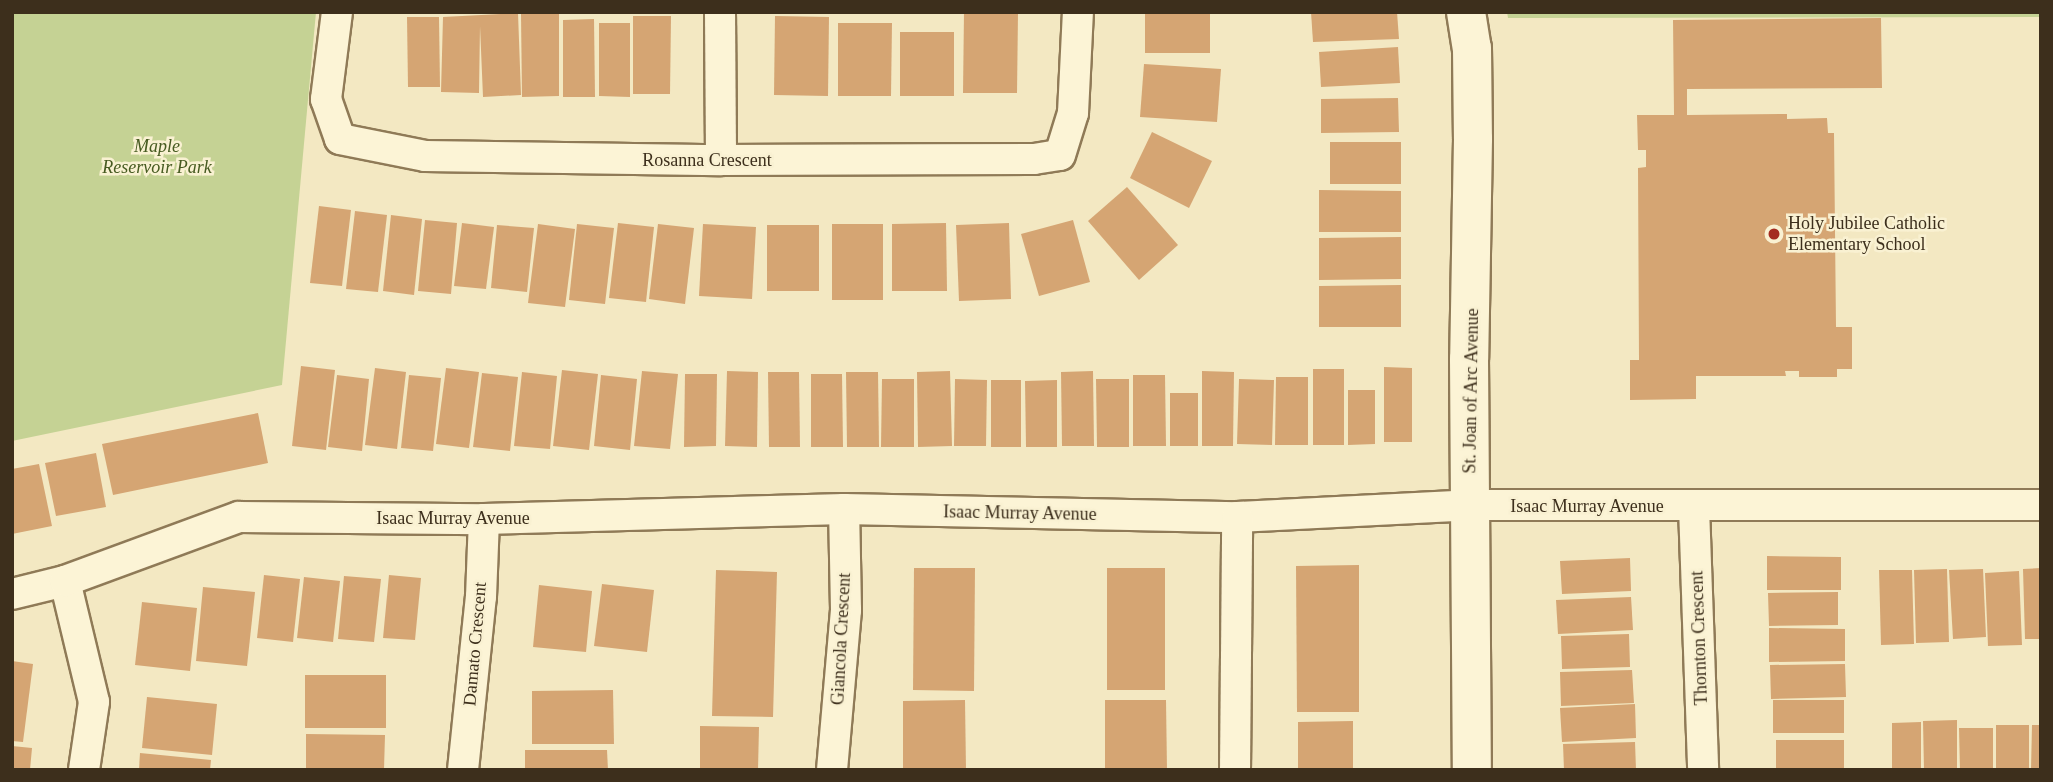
<!DOCTYPE html>
<html>
<head>
<meta charset="utf-8">
<style>
  body { margin:0 }
  #map { position:relative; width:2053px; height:782px; overflow:hidden; background:#f3e8c2; font-family:Georgia,serif }
  div>[style] { position:absolute }
  .green>* { inset:0; background:#c5d294 }
  .building>* { inset:0; background:#d5a573 }
  .roads { filter:drop-shadow(2px 0 #8f7a57) drop-shadow(-2px 0 #8f7a57) drop-shadow(0 2px #8f7a57) drop-shadow(0 -2px #8f7a57) }
  .street>* { height:30px; margin:-15px; padding:0 15px; transform-origin:15px; border-radius:15px; background:#fcf4d6 }
  .secondary>* { height:38px; margin:-19px; padding:0 19px; transform-origin:19px; border-radius:19px; background:#fcf4d6 }
  .dots>* { width:19px; height:19px; translate:-50% -50%; box-sizing:border-box; border:4px solid #f9f1d2; border-radius:50% }
  span { translate:-50% -50%; white-space:nowrap; text-align:center; line-height:1.15; -webkit-text-stroke:5px #f9f1d2; paint-order:stroke }
  .park-label { font-size:18px; color:#475b21; font-style:italic }
  .street-label { font-size:18px; color:#3d2f1c }
  .poi-label { font-size:18px; color:#3d2f1c }
  .left { translate:0 -50%; text-align:left }
  .frame { position:absolute; inset:0; border:14px solid #3d2f1c; pointer-events:none }
</style>
</head>
<body>
<div id="map">
  <div class="green">
    <i style="clip-path:polygon(12px 12px,316px 12px,282px 385px,12px 441px)"></i>
    <i style="clip-path:polygon(1507px 12px,2041px 12px,2041px 17px,1508px 18px)"></i>
  </div>
  <div class="building">
    <i style="clip-path:polygon(964px 12px,1018px 13px,1017px 93px,963px 93px)"></i>
    <i style="clip-path:polygon(1145px 12px,1210px 12px,1210px 53px,1145px 53px)"></i>
    <i style="clip-path:polygon(1311px 12px,1397px 12px,1399px 39px,1313px 42px)"></i>
    <i style="clip-path:polygon(518px 13px,521px 95px,483px 97px,480px 26px,479px 93px,441px 92px,443px 17px)"></i>
    <i style="clip-path:polygon(559px 13px,559px 96px,522px 97px,521px 14px)"></i>
    <i style="clip-path:polygon(633px 16px,671px 16px,670px 94px,633px 94px)"></i>
    <i style="clip-path:polygon(775px 16px,829px 17px,828px 96px,774px 95px)"></i>
    <i style="clip-path:polygon(407px 17px,439px 17px,440px 87px,408px 87px)"></i>
    <i style="clip-path:polygon(1881px 18px,1882px 88px,1687px 89px,1687px 115px,1787px 114px,1787px 119px,1827px 118px,1828px 133px,1834px 133px,1836px 327px,1852px 327px,1852px 369px,1837px 369px,1837px 377px,1799px 377px,1799px 371px,1785px 371px,1786px 376px,1696px 376px,1696px 399px,1630px 400px,1630px 360px,1639px 360px,1638px 168px,1646px 167px,1646px 150px,1638px 150px,1637px 115px,1674px 115px,1673px 20px)"></i>
    <i style="clip-path:polygon(594px 19px,595px 97px,563px 97px,563px 20px)"></i>
    <i style="clip-path:polygon(599px 23px,630px 23px,630px 97px,599px 96px)"></i>
    <i style="clip-path:polygon(838px 23px,892px 23px,891px 96px,838px 96px)"></i>
    <i style="clip-path:polygon(900px 32px,954px 32px,954px 96px,900px 96px)"></i>
    <i style="clip-path:polygon(1398px 47px,1400px 83px,1321px 87px,1319px 52px)"></i>
    <i style="clip-path:polygon(1144px 64px,1221px 69px,1217px 122px,1140px 117px)"></i>
    <i style="clip-path:polygon(1398px 98px,1399px 132px,1321px 133px,1321px 99px)"></i>
    <i style="clip-path:polygon(1152px 132px,1212px 161px,1189px 208px,1130px 178px)"></i>
    <i style="clip-path:polygon(1330px 142px,1401px 142px,1401px 184px,1330px 184px)"></i>
    <i style="clip-path:polygon(1127px 187px,1178px 245px,1139px 280px,1088px 221px)"></i>
    <i style="clip-path:polygon(1319px 190px,1401px 191px,1401px 232px,1319px 232px)"></i>
    <i style="clip-path:polygon(319px 206px,351px 210px,342px 286px,310px 283px)"></i>
    <i style="clip-path:polygon(355px 211px,387px 215px,378px 292px,346px 289px)"></i>
    <i style="clip-path:polygon(391px 215px,422px 219px,414px 295px,383px 291px)"></i>
    <i style="clip-path:polygon(425px 220px,457px 223px,451px 294px,418px 291px)"></i>
    <i style="clip-path:polygon(1073px 220px,1090px 282px,1039px 296px,1021px 234px)"></i>
    <i style="clip-path:polygon(462px 223px,494px 227px,486px 289px,454px 286px)"></i>
    <i style="clip-path:polygon(618px 223px,654px 227px,646px 302px,609px 298px)"></i>
    <i style="clip-path:polygon(946px 223px,947px 291px,892px 291px,892px 224px)"></i>
    <i style="clip-path:polygon(1009px 223px,1011px 299px,959px 301px,956px 225px)"></i>
    <i style="clip-path:polygon(538px 224px,575px 229px,565px 307px,528px 303px)"></i>
    <i style="clip-path:polygon(577px 224px,614px 228px,605px 304px,569px 300px)"></i>
    <i style="clip-path:polygon(658px 224px,694px 228px,685px 304px,649px 299px)"></i>
    <i style="clip-path:polygon(703px 224px,756px 227px,752px 299px,699px 296px)"></i>
    <i style="clip-path:polygon(832px 224px,883px 224px,883px 300px,832px 300px)"></i>
    <i style="clip-path:polygon(497px 225px,534px 228px,527px 292px,491px 288px)"></i>
    <i style="clip-path:polygon(767px 225px,819px 225px,819px 291px,767px 291px)"></i>
    <i style="clip-path:polygon(1401px 237px,1401px 279px,1319px 280px,1319px 238px)"></i>
    <i style="clip-path:polygon(1401px 285px,1401px 327px,1319px 327px,1319px 286px)"></i>
    <i style="clip-path:polygon(301px 366px,335px 370px,326px 450px,292px 446px)"></i>
    <i style="clip-path:polygon(1384px 367px,1412px 368px,1412px 442px,1384px 442px)"></i>
    <i style="clip-path:polygon(375px 368px,406px 372px,397px 449px,365px 445px)"></i>
    <i style="clip-path:polygon(446px 368px,479px 372px,469px 448px,436px 444px)"></i>
    <i style="clip-path:polygon(1313px 369px,1344px 369px,1344px 445px,1313px 445px)"></i>
    <i style="clip-path:polygon(562px 370px,598px 374px,589px 450px,553px 446px)"></i>
    <i style="clip-path:polygon(642px 371px,678px 374px,670px 449px,634px 446px)"></i>
    <i style="clip-path:polygon(727px 371px,758px 372px,757px 447px,725px 446px)"></i>
    <i style="clip-path:polygon(950px 371px,952px 446px,918px 447px,917px 372px)"></i>
    <i style="clip-path:polygon(1093px 371px,1094px 446px,1062px 446px,1061px 372px)"></i>
    <i style="clip-path:polygon(1202px 371px,1234px 372px,1233px 446px,1202px 446px)"></i>
    <i style="clip-path:polygon(522px 372px,557px 376px,550px 449px,514px 446px)"></i>
    <i style="clip-path:polygon(768px 372px,799px 372px,800px 447px,769px 447px)"></i>
    <i style="clip-path:polygon(846px 372px,878px 372px,879px 447px,847px 447px)"></i>
    <i style="clip-path:polygon(482px 373px,518px 377px,510px 451px,473px 447px)"></i>
    <i style="clip-path:polygon(685px 374px,717px 374px,716px 446px,684px 447px)"></i>
    <i style="clip-path:polygon(811px 374px,842px 374px,843px 447px,811px 447px)"></i>
    <i style="clip-path:polygon(337px 375px,369px 379px,362px 451px,328px 447px)"></i>
    <i style="clip-path:polygon(409px 375px,441px 378px,433px 451px,401px 448px)"></i>
    <i style="clip-path:polygon(601px 375px,637px 379px,630px 450px,594px 446px)"></i>
    <i style="clip-path:polygon(1133px 375px,1165px 375px,1166px 446px,1133px 446px)"></i>
    <i style="clip-path:polygon(1276px 377px,1308px 377px,1308px 445px,1275px 445px)"></i>
    <i style="clip-path:polygon(882px 379px,914px 379px,914px 447px,881px 447px)"></i>
    <i style="clip-path:polygon(955px 379px,987px 380px,986px 446px,954px 446px)"></i>
    <i style="clip-path:polygon(1096px 379px,1129px 379px,1129px 447px,1097px 447px)"></i>
    <i style="clip-path:polygon(1239px 379px,1274px 380px,1272px 445px,1237px 444px)"></i>
    <i style="clip-path:polygon(991px 380px,1021px 380px,1021px 447px,991px 447px)"></i>
    <i style="clip-path:polygon(1057px 380px,1057px 447px,1026px 447px,1025px 381px)"></i>
    <i style="clip-path:polygon(1348px 390px,1375px 390px,1375px 444px,1348px 445px)"></i>
    <i style="clip-path:polygon(1170px 393px,1198px 393px,1198px 446px,1170px 446px)"></i>
    <i style="clip-path:polygon(258px 413px,268px 463px,113px 495px,102px 444px)"></i>
    <i style="clip-path:polygon(96px 453px,106px 507px,56px 516px,45px 463px)"></i>
    <i style="clip-path:polygon(39px 464px,52px 526px,12px 534px,12px 469px)"></i>
    <i style="clip-path:polygon(1767px 556px,1841px 557px,1841px 590px,1767px 590px)"></i>
    <i style="clip-path:polygon(1630px 558px,1631px 591px,1562px 594px,1560px 561px)"></i>
    <i style="clip-path:polygon(1359px 565px,1359px 712px,1297px 712px,1296px 566px)"></i>
    <i style="clip-path:polygon(914px 568px,975px 568px,974px 691px,913px 690px)"></i>
    <i style="clip-path:polygon(1107px 568px,1165px 568px,1165px 690px,1107px 690px)"></i>
    <i style="clip-path:polygon(2041px 568px,2041px 639px,2025px 639px,2023px 569px)"></i>
    <i style="clip-path:polygon(1947px 569px,1949px 642px,1916px 643px,1914px 570px)"></i>
    <i style="clip-path:polygon(1983px 569px,1986px 637px,1953px 639px,1949px 570px)"></i>
    <i style="clip-path:polygon(716px 570px,777px 572px,773px 717px,712px 716px)"></i>
    <i style="clip-path:polygon(1879px 570px,1912px 570px,1914px 644px,1881px 645px)"></i>
    <i style="clip-path:polygon(2019px 571px,2022px 645px,1988px 646px,1985px 573px)"></i>
    <i style="clip-path:polygon(264px 575px,300px 579px,293px 642px,257px 638px)"></i>
    <i style="clip-path:polygon(389px 575px,421px 578px,415px 640px,383px 638px)"></i>
    <i style="clip-path:polygon(344px 576px,381px 579px,374px 642px,338px 639px)"></i>
    <i style="clip-path:polygon(304px 577px,340px 581px,333px 642px,297px 638px)"></i>
    <i style="clip-path:polygon(602px 584px,654px 590px,647px 652px,594px 646px)"></i>
    <i style="clip-path:polygon(539px 585px,592px 591px,586px 652px,533px 647px)"></i>
    <i style="clip-path:polygon(203px 587px,255px 592px,247px 666px,196px 661px)"></i>
    <i style="clip-path:polygon(1838px 592px,1838px 625px,1769px 626px,1768px 593px)"></i>
    <i style="clip-path:polygon(1631px 597px,1633px 630px,1558px 634px,1556px 600px)"></i>
    <i style="clip-path:polygon(142px 602px,197px 608px,190px 671px,135px 665px)"></i>
    <i style="clip-path:polygon(1769px 628px,1845px 629px,1845px 661px,1769px 662px)"></i>
    <i style="clip-path:polygon(1629px 634px,1630px 667px,1562px 669px,1561px 636px)"></i>
    <i style="clip-path:polygon(12px 661px,33px 664px,23px 742px,12px 741px)"></i>
    <i style="clip-path:polygon(1845px 664px,1846px 697px,1771px 699px,1770px 665px)"></i>
    <i style="clip-path:polygon(1632px 670px,1634px 703px,1561px 706px,1560px 672px)"></i>
    <i style="clip-path:polygon(305px 675px,386px 675px,386px 728px,305px 728px)"></i>
    <i style="clip-path:polygon(613px 690px,614px 744px,532px 744px,532px 691px)"></i>
    <i style="clip-path:polygon(147px 697px,217px 704px,212px 755px,142px 748px)"></i>
    <i style="clip-path:polygon(965px 700px,966px 770px,903px 770px,903px 701px)"></i>
    <i style="clip-path:polygon(1105px 700px,1166px 700px,1167px 770px,1105px 770px)"></i>
    <i style="clip-path:polygon(1773px 700px,1844px 700px,1844px 733px,1773px 733px)"></i>
    <i style="clip-path:polygon(1635px 704px,1636px 738px,1562px 742px,1560px 708px)"></i>
    <i style="clip-path:polygon(1957px 720px,1957px 770px,1924px 770px,1923px 721px)"></i>
    <i style="clip-path:polygon(1353px 721px,1353px 770px,1298px 770px,1298px 722px)"></i>
    <i style="clip-path:polygon(1921px 722px,1921px 770px,1892px 770px,1892px 723px)"></i>
    <i style="clip-path:polygon(1996px 725px,2029px 725px,2029px 770px,1996px 770px)"></i>
    <i style="clip-path:polygon(2032px 725px,2041px 725px,2041px 770px,2031px 770px)"></i>
    <i style="clip-path:polygon(700px 726px,759px 727px,758px 770px,700px 770px)"></i>
    <i style="clip-path:polygon(1959px 728px,1993px 728px,1993px 770px,1960px 770px)"></i>
    <i style="clip-path:polygon(306px 734px,385px 735px,384px 770px,306px 770px)"></i>
    <i style="clip-path:polygon(1776px 740px,1844px 740px,1844px 770px,1776px 770px)"></i>
    <i style="clip-path:polygon(1635px 742px,1636px 770px,1564px 770px,1563px 744px)"></i>
    <i style="clip-path:polygon(12px 746px,32px 748px,30px 770px,12px 770px)"></i>
    <i style="clip-path:polygon(525px 750px,607px 750px,608px 770px,525px 770px)"></i>
    <i style="clip-path:polygon(140px 753px,211px 760px,210px 770px,139px 770px)"></i>
  </div>
  <div class="roads">
    <div class="street">
      <i style="left:337px;top:12px;width:88px;rotate:97.2deg"></i>
      <i style="left:326px;top:99px;width:42px;rotate:70.7deg"></i>
      <i style="left:340px;top:139px;width:87px;rotate:11.3deg"></i>
      <i style="left:425px;top:156px;width:296px;rotate:0.8deg"></i>
      <i style="left:721px;top:160px;width:313px;rotate:-0.2deg"></i>
      <i style="left:1034px;top:159px;width:26px;rotate:-9deg"></i>
      <i style="left:1060px;top:155px;width:44px;rotate:-72.8deg"></i>
      <i style="left:1073px;top:113px;width:101px;rotate:-87.2deg"></i>
      <i style="left:720px;top:12px;width:148px;rotate:89.6deg"></i>
      <i style="left:1694px;top:507px;width:263px;rotate:88deg"></i>
      <i style="left:65px;top:581px;width:124px;rotate:76.5deg"></i>
      <i style="left:94px;top:702px;width:69px;rotate:98.4deg"></i>
      <i style="left:12px;top:594px;width:55px;rotate:-13.8deg"></i>
      <i style="left:65px;top:581px;width:185px;rotate:-20.2deg"></i>
      <i style="left:239px;top:517px;width:245px;rotate:0.5deg"></i>
      <i style="left:484px;top:519px;width:360px;rotate:-1.6deg"></i>
      <i style="left:844px;top:509px;width:393px;rotate:1.2deg"></i>
      <i style="left:1237px;top:517px;width:233px;rotate:-2.9deg"></i>
      <i style="left:1470px;top:505px;width:571px"></i>
      <i style="left:463px;top:770px;width:174px;rotate:-84.1deg"></i>
      <i style="left:481px;top:597px;width:78px;rotate:-87.8deg"></i>
      <i style="left:832px;top:770px;width:161px;rotate:-85deg"></i>
      <i style="left:846px;top:610px;width:101px;rotate:-91.1deg"></i>
      <i style="left:1235px;top:770px;width:253px;rotate:-89.5deg"></i>
    </div>
    <div class="secondary">
      <i style="left:1466px;top:12px;width:36px;rotate:81deg"></i>
      <i style="left:1472px;top:48px;width:91px;rotate:89.4deg"></i>
      <i style="left:1473px;top:139px;width:220px;rotate:91deg"></i>
      <i style="left:1469px;top:359px;width:411px;rotate:89.6deg"></i>
    </div>
  </div>
  <div class="dots">
    <i style="left:1774px;top:234px;background:#a42b20"></i>
  </div>
  <div class="park-label">
    <span style="left:157px;top:157px">Maple<br>Reservoir Park</span>
  </div>
  <div class="street-label">
    <span style="left:707px;top:160px">Rosanna Crescent</span>
    <span style="left:1471px;top:391px;rotate:-89deg">St. Joan of Arc Avenue</span>
    <span style="left:1587px;top:506px">Isaac Murray Avenue</span>
    <span style="left:1020px;top:513px;rotate:1deg">Isaac Murray Avenue</span>
    <span style="left:453px;top:518px">Isaac Murray Avenue</span>
    <span style="left:1699px;top:638px;rotate:-92deg">Thornton Crescent</span>
    <span style="left:841px;top:639px;rotate:-87deg">Giancola Crescent</span>
    <span style="left:475px;top:644px;rotate:-85deg">Damato Crescent</span>
  </div>
  <div class="poi-label">
    <span class="left" style="left:1788px;top:234px">Holy Jubilee Catholic<br>Elementary School</span>
  </div>
  <div class="frame"></div>
</div>
</body>
</html>
